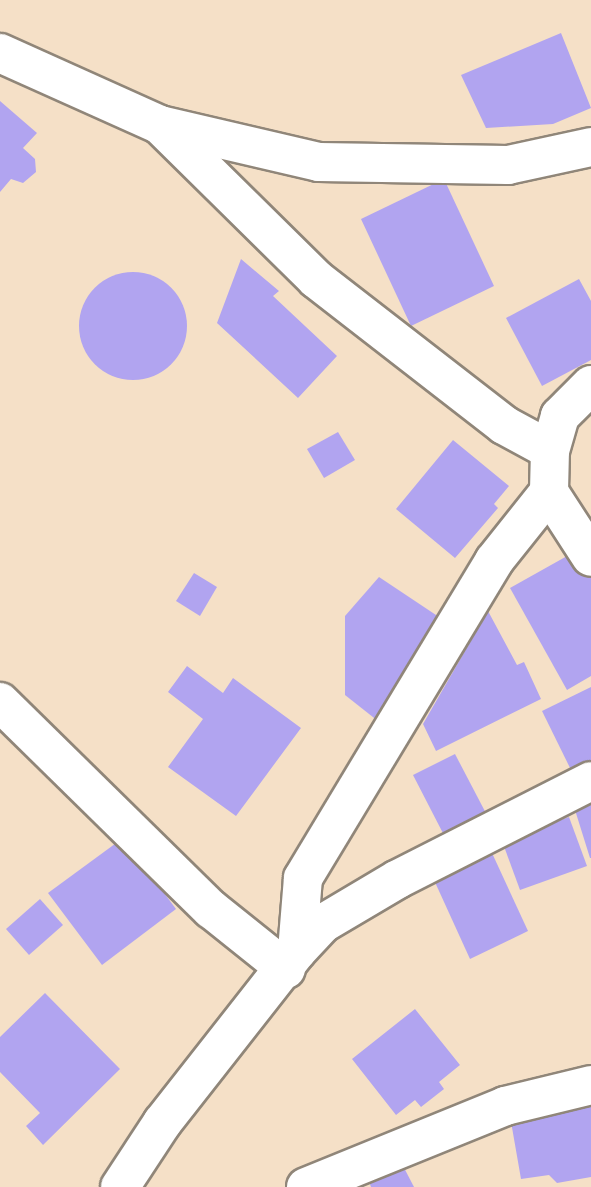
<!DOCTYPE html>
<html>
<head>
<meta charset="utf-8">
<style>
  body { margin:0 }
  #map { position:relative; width:591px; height:1187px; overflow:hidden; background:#f5e0c7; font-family:"IM FELL DW Pica",serif }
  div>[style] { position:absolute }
  .building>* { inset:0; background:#b1a4f0 }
  .round { border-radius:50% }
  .roads { filter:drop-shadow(2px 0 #908679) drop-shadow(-2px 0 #908679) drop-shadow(0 2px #908679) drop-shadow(0 -2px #908679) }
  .minor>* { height:38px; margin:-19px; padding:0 19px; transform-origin:19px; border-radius:19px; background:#fff }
  .tertiary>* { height:38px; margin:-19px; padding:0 19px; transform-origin:19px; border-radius:19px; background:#fff }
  span { translate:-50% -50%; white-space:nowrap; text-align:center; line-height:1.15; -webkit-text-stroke:7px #f7f3e8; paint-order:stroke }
</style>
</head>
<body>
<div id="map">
  <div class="building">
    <i style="clip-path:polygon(561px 33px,591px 108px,553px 124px,486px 128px,461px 75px)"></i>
    <i style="clip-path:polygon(0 101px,37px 133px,23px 148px,35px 159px,36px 172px,23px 183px,11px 179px,0 192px)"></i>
    <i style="clip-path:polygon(444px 179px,494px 286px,411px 326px,361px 219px)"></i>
    <i style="clip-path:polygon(241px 259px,279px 291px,273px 296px,337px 356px,298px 398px,217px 323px)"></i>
    <i class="round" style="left:79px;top:272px;width:108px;height:108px"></i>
    <i style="clip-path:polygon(579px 279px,591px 301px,591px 360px,542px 386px,506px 318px)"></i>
    <i style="clip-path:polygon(338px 432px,355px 460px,324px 478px,307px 449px)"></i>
    <i style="clip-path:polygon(453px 440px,509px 486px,494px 504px,498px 508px,455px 558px,396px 509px)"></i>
    <i style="clip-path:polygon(576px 551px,591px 577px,591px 676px,567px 690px,510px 588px)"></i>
    <i style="clip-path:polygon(194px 573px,217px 587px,200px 616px,176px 601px)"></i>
    <i style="clip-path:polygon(379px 577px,445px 621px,383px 725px,345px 695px,345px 616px)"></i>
    <i style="clip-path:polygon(488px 611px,517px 665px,524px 662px,541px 699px,436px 751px,423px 724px)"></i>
    <i style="clip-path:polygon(187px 666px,223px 693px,233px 678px,301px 728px,236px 816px,168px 767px,203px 719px,168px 692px)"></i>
    <i style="clip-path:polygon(591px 687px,591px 765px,573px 774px,542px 711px)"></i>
    <i style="clip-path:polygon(455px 754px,489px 819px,447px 841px,413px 775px)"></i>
    <i style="clip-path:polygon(591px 805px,591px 858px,590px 858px,575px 810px)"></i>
    <i style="clip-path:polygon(569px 817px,587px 866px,520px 890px,502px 841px)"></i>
    <i style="clip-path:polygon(123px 838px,176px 909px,102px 965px,48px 893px)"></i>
    <i style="clip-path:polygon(492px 853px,528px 931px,470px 959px,434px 880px)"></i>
    <i style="clip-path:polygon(40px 899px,63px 925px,29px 955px,6px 929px)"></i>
    <i style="clip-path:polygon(45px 993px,120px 1069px,43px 1145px,26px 1126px,40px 1113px,0 1072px,0 1037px)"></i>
    <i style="clip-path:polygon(415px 1009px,460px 1065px,439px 1082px,444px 1089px,421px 1107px,415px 1100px,396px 1115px,352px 1059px)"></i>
    <i style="clip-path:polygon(591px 1098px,591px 1177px,557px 1183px,549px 1175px,521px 1179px,510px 1116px)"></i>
    <i style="clip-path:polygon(401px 1162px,414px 1187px,371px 1187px,368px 1179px)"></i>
  </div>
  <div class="roads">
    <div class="minor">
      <i style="left:0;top:53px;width:175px;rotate:24.2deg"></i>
      <i style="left:160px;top:125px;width:219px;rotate:44.6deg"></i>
      <i style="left:316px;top:279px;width:238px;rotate:37.8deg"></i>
      <i style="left:504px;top:425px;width:52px;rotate:28.5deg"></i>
      <i style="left:160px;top:125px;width:163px;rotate:13.1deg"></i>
      <i style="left:319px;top:162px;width:189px;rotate:0.9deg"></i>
      <i style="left:508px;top:165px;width:85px;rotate:-12.2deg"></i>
      <i style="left:0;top:702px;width:296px;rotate:44.5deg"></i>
      <i style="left:211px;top:909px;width:96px;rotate:38.7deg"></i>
      <i style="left:297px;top:951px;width:37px;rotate:-47deg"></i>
      <i style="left:322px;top:924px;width:88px;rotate:-30.6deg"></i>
      <i style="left:398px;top:879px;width:216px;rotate:-26.9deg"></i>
      <i style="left:120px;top:1187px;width:77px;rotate:-56.7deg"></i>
      <i style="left:162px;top:1123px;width:219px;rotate:-51.9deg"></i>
      <i style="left:297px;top:951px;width:73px;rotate:-85.3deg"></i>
      <i style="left:303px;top:878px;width:370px;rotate:-58.9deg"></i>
      <i style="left:494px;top:561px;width:88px;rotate:-51.4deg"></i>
      <i style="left:306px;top:1187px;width:215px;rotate:-22.1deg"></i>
      <i style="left:505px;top:1106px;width:89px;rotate:-13.7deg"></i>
    </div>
    <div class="tertiary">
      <i style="left:591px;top:385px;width:44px;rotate:135deg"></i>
      <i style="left:560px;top:416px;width:35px;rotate:106deg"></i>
      <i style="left:550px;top:450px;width:42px;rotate:91.4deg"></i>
      <i style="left:549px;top:492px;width:77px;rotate:57.1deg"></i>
    </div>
  </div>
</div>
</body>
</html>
